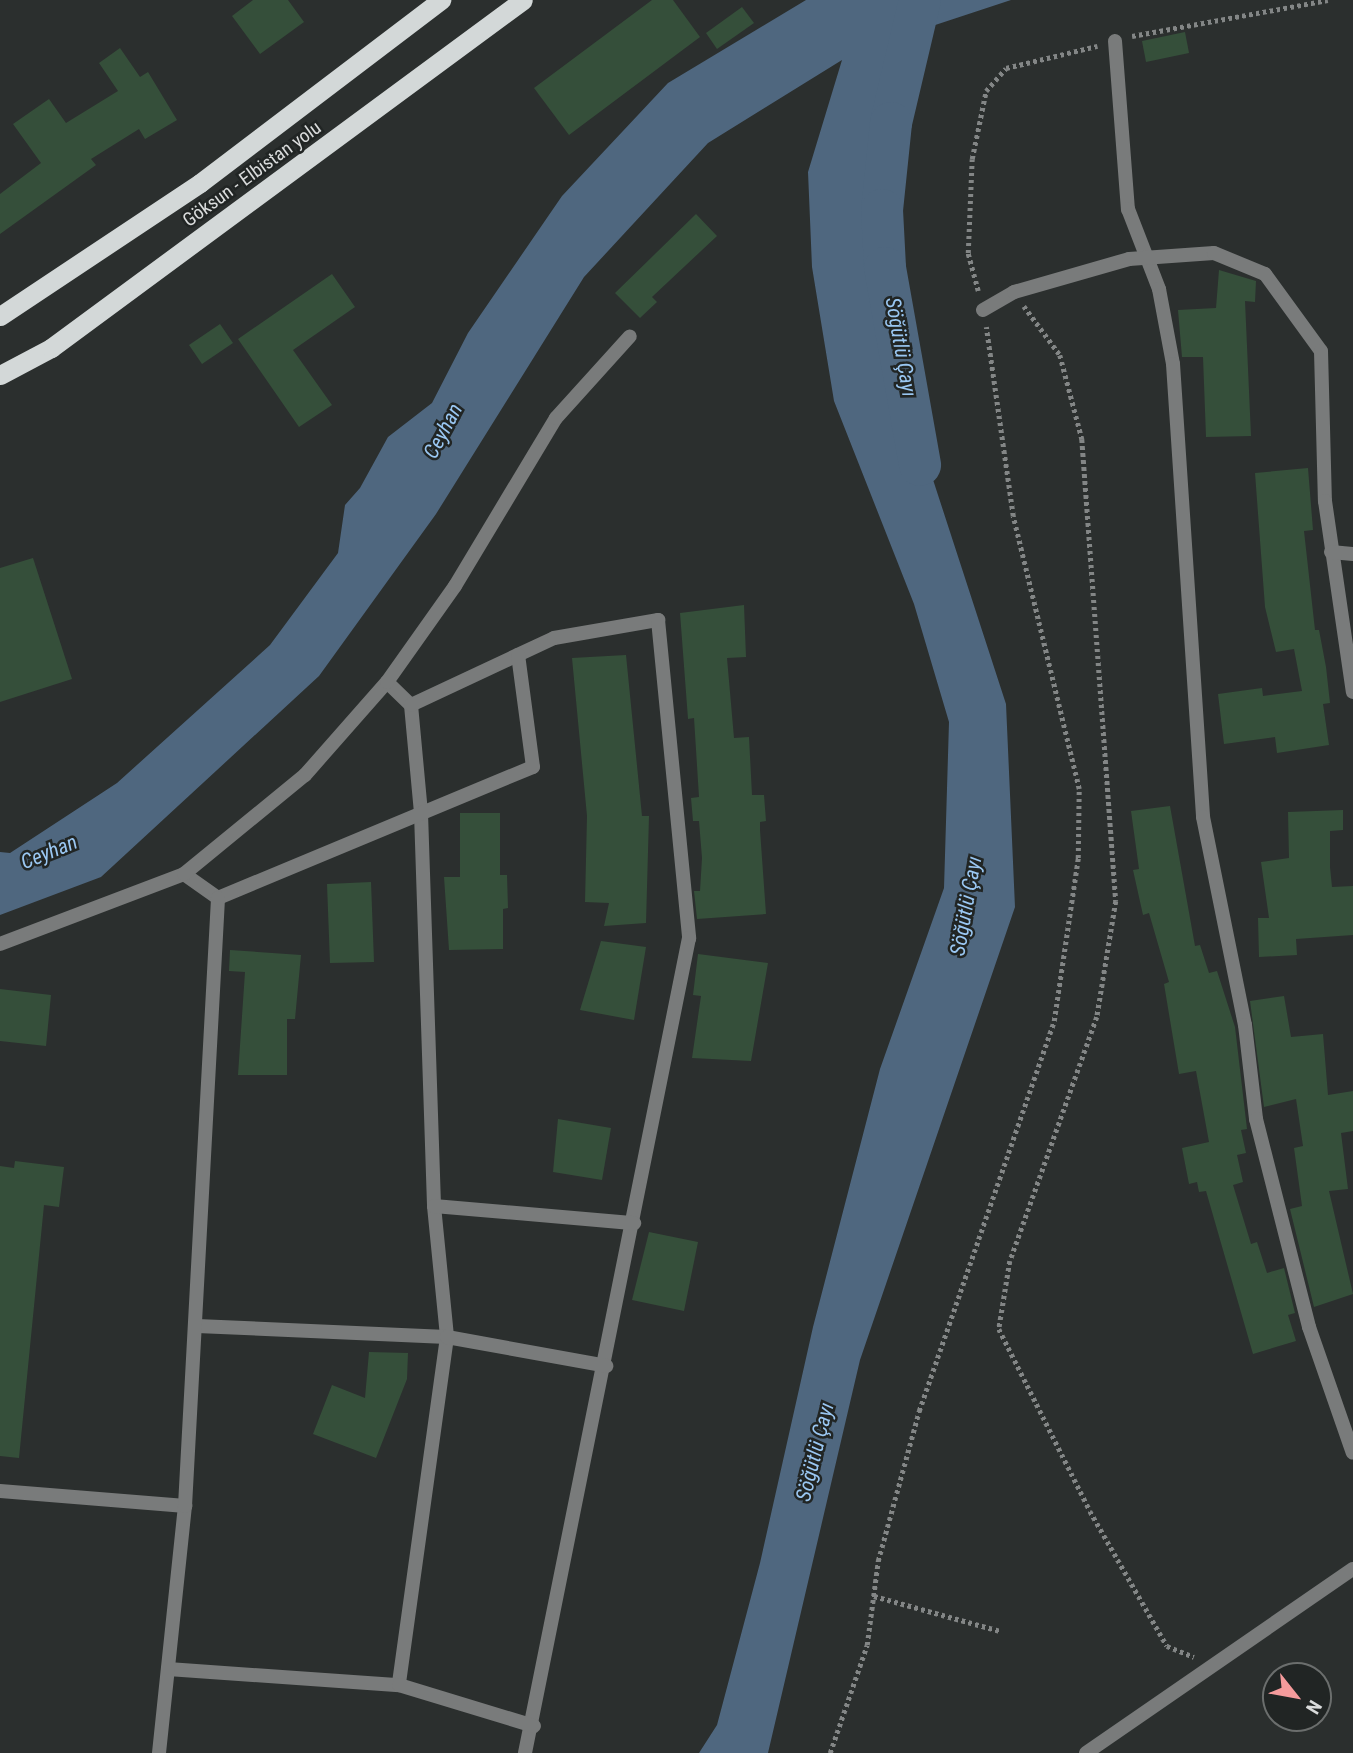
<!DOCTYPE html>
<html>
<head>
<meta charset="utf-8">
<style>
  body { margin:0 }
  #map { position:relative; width:1353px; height:1753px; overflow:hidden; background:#2b2f2e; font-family:"Roboto Condensed",sans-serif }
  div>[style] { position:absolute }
  .water>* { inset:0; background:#4f677f }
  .river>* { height:42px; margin:-21px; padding:0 21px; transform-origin:21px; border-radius:21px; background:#4f677f }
  .building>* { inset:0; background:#354f3a }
  .path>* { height:4.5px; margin-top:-2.25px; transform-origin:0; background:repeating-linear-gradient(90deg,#838686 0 3.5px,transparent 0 7px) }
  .minor>* { height:14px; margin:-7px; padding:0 7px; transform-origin:7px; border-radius:7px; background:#797b7b }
  .tertiary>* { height:14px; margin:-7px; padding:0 7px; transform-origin:7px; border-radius:7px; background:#797b7b }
  .trunk>* { height:19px; margin:-9.5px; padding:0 9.5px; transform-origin:9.5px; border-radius:9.5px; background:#d3d8d8 }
  span { translate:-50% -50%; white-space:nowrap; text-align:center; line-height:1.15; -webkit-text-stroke:5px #212524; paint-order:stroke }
  .street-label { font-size:19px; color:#d9dbdb }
  .water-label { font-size:21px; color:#9ac7f2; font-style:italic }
  .north { position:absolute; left:1262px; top:1662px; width:70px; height:70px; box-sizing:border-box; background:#212524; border:2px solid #6b6e6d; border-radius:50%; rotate:121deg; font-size:19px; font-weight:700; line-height:28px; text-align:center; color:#d9dbdb }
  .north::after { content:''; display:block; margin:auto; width:24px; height:32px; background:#f59b9c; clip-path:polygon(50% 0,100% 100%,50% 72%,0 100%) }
</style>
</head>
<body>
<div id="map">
  <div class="water">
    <i style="clip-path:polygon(806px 0,1011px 0,914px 32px,885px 79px,872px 167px,870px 286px,1006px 704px,1015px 907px,860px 1360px,768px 1753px,699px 1753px,717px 1725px,760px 1563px,813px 1327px,880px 1069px,944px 888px,949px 722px,914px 604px,834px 401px,812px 267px,808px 172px,842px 60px,708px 143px,584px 277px,436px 514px,319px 676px,101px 877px,0 915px,0 852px,10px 853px,117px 783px,270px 645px,338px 553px,345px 505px,360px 488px,388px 437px,432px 403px,468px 333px,562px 196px,668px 83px)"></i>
  </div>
  <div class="river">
    <i style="left:920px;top:0;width:126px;rotate:103.3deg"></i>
    <i style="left:891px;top:123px;width:87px;rotate:95.9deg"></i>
    <i style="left:882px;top:210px;width:58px;rotate:87deg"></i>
    <i style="left:885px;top:268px;width:200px;rotate:79.9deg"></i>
  </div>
  <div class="building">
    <i style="clip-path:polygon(253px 0,288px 0,304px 22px,260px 54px,232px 16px)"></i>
    <i style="clip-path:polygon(652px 0,673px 0,700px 37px,569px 135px,534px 88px)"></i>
    <i style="clip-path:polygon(742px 7px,754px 23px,717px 49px,706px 33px)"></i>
    <i style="clip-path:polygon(1185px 32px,1189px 53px,1146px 62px,1142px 41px)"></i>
    <i style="clip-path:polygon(120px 48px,140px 77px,148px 72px,177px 120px,145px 139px,139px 129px,91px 159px,96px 165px,0 234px,0 194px,41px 163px,13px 124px,49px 99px,66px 123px,118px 91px,99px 63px)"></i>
    <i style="clip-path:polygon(696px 214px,717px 236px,652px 297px,657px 302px,640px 318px,615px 293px)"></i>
    <i style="clip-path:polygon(1219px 270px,1256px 281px,1255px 302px,1245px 301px,1251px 436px,1206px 437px,1203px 357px,1182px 357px,1178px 310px,1216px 308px)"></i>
    <i style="clip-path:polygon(332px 274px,355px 307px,293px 350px,332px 405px,299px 427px,238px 339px)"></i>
    <i style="clip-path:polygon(220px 324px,233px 343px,202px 364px,189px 345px)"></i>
    <i style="clip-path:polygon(1308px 468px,1313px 530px,1304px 531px,1315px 630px,1319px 630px,1326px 667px,1330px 703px,1323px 704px,1329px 745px,1277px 753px,1275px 737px,1224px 744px,1218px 694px,1262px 688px,1263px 696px,1302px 691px,1294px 649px,1276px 652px,1265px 607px,1255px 473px)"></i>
    <i style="clip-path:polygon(33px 558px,72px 679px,0 702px,0 568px)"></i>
    <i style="clip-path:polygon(744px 605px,746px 657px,727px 658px,734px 738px,749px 737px,752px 795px,764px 795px,766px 821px,760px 822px,760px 830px,766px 914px,697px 919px,694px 891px,700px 891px,702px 858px,699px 821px,693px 821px,691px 798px,699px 797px,694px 718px,688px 719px,680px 613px)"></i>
    <i style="clip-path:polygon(626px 655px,642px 816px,649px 816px,646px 923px,604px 926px,609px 903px,585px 902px,587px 816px,572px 658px)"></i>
    <i style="clip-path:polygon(1170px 806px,1195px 946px,1200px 945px,1209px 973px,1217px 971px,1235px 1027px,1247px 1129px,1241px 1130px,1246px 1153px,1237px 1155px,1243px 1182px,1233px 1185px,1251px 1244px,1257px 1242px,1267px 1273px,1284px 1268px,1295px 1313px,1288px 1315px,1296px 1341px,1253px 1354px,1206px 1191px,1199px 1192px,1197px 1182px,1189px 1184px,1182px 1148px,1209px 1142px,1196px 1071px,1179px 1074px,1164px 984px,1169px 982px,1149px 913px,1143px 915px,1133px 870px,1139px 869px,1131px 811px)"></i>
    <i style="clip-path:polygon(1343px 810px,1343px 830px,1330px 831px,1330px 867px,1332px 887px,1353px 886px,1353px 935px,1296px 939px,1297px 955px,1259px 957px,1258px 918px,1269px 918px,1261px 862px,1289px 858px,1288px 812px)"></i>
    <i style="clip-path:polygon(460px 813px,500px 813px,500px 875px,507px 875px,508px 908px,503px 909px,503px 949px,449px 950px,444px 877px,460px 877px)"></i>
    <i style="clip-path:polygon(371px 882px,374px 962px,330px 963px,327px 884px)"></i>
    <i style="clip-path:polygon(601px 941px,646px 947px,634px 1020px,580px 1010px)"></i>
    <i style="clip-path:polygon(230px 950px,301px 955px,295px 1019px,287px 1019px,287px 1075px,238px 1075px,245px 972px,229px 971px)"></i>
    <i style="clip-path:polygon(698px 954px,768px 963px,751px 1061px,692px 1058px,701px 996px,693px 995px)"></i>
    <i style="clip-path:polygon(0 989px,51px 995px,46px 1046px,0 1041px)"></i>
    <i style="clip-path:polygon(1284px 996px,1291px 1037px,1323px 1034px,1328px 1095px,1353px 1091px,1353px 1131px,1341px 1133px,1348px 1189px,1329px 1191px,1353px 1294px,1314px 1307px,1290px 1209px,1302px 1206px,1294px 1148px,1303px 1146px,1296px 1099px,1264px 1107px,1250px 1001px)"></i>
    <i style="clip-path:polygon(558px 1119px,611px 1128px,602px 1180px,553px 1172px)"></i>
    <i style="clip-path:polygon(15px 1161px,64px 1167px,59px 1207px,44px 1205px,19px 1458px,0 1456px,0 1166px,14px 1168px)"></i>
    <i style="clip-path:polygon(649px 1232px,698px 1242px,684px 1311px,632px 1300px)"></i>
    <i style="clip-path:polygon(369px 1352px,408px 1353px,407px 1379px,376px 1458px,313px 1434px,332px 1385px,365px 1398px)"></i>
  </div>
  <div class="path">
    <i style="left:1132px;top:36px;width:199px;rotate:-10.4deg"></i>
    <i style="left:978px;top:291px;width:39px;rotate:-105deg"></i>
    <i style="left:968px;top:253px;width:94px;rotate:-87.6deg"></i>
    <i style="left:972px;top:159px;width:69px;rotate:-78.4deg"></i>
    <i style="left:986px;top:91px;width:30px;rotate:-49deg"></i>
    <i style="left:1006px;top:68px;width:94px;rotate:-13.6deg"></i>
    <i style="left:1024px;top:306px;width:61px;rotate:53.7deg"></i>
    <i style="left:1060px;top:355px;width:87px;rotate:75.3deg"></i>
    <i style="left:1082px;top:439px;width:463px;rotate:85.8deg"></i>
    <i style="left:1116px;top:901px;width:118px;rotate:99.3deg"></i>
    <i style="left:1097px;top:1017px;width:259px;rotate:109.6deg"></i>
    <i style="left:1010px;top:1261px;width:69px;rotate:99.2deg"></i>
    <i style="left:999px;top:1329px;width:203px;rotate:63.4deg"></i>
    <i style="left:1090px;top:1511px;width:155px;rotate:60.3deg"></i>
    <i style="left:1167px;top:1646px;width:29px;rotate:22deg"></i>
    <i style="left:874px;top:1596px;width:131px;rotate:15.5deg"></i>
    <i style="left:830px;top:1753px;width:114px;rotate:-71.1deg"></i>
    <i style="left:867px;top:1645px;width:85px;rotate:-82.5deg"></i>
    <i style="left:878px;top:1561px;width:156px;rotate:-74.7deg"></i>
    <i style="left:919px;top:1411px;width:413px;rotate:-70.9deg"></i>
    <i style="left:1054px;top:1021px;width:165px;rotate:-81.6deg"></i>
    <i style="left:1078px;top:858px;width:69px;rotate:-89.2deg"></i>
    <i style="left:1079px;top:789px;width:281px;rotate:-103.6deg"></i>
    <i style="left:1013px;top:516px;width:191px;rotate:-98.1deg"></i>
  </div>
  <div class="minor">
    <i style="left:1115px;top:41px;width:169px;rotate:85.6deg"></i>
    <i style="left:1128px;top:209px;width:86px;rotate:68.8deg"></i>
    <i style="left:1159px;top:289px;width:76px;rotate:79.4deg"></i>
    <i style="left:1173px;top:364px;width:454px;rotate:86.2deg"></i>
    <i style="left:1203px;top:817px;width:212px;rotate:78.6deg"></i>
    <i style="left:1245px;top:1025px;width:95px;rotate:83.3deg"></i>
    <i style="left:1256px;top:1119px;width:215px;rotate:75.7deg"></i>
    <i style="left:1309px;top:1327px;width:133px;rotate:70.8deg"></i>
    <i style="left:983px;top:310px;width:36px;rotate:-30deg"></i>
    <i style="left:1014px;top:292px;width:120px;rotate:-16deg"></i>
    <i style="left:1129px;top:259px;width:85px;rotate:-4deg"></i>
    <i style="left:1214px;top:253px;width:55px;rotate:22.4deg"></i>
    <i style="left:1265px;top:274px;width:95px;rotate:54deg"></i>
    <i style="left:1321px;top:351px;width:150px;rotate:88.5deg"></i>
    <i style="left:1325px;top:501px;width:193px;rotate:81.7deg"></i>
    <i style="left:1331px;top:552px;width:22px;rotate:5deg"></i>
    <i style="left:387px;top:682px;width:33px;rotate:44deg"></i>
    <i style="left:411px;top:705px;width:108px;rotate:84.7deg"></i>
    <i style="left:421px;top:813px;width:393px;rotate:88.1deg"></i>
    <i style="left:434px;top:1206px;width:132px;rotate:84.3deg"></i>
    <i style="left:447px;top:1337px;width:351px;rotate:97.9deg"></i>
    <i style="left:411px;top:705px;width:158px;rotate:-25.1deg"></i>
    <i style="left:554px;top:638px;width:106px;rotate:-9.8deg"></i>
    <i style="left:658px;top:620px;width:320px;rotate:84.4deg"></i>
    <i style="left:689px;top:938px;width:831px;rotate:101.38deg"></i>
    <i style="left:184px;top:874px;width:42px;rotate:35.2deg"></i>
    <i style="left:218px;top:898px;width:341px;rotate:-22.6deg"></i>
    <i style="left:533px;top:767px;width:113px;rotate:-97.6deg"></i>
    <i style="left:0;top:944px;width:197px;rotate:-20.8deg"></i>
    <i style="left:184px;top:874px;width:156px;rotate:-39.3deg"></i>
    <i style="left:305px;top:775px;width:124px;rotate:-48.6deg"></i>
    <i style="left:387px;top:682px;width:118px;rotate:-54.7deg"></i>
    <i style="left:455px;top:586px;width:196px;rotate:-59deg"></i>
    <i style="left:556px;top:418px;width:110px;rotate:-47.9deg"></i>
    <i style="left:434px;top:1206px;width:201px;rotate:4.9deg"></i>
    <i style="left:197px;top:1326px;width:250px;rotate:2.5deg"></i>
    <i style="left:447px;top:1337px;width:162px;rotate:10.3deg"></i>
    <i style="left:0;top:1491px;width:186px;rotate:4.6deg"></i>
    <i style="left:168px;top:1669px;width:232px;rotate:4deg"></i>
    <i style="left:399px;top:1685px;width:141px;rotate:16.9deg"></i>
    <i style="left:159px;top:1753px;width:248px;rotate:-84deg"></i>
    <i style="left:185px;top:1506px;width:609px;rotate:-86.89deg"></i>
  </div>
  <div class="tertiary">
    <i style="left:1086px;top:1753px;width:324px;rotate:-34.6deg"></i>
  </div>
  <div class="trunk">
    <i style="left:0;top:316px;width:240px;rotate:-33.6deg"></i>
    <i style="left:200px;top:183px;width:303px;rotate:-37.2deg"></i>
    <i style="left:0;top:375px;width:58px;rotate:-27.9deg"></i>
    <i style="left:51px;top:348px;width:586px;rotate:-36.4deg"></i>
  </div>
  <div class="street-label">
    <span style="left:252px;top:174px;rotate:-36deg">Göksun - Elbistan yolu</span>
  </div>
  <div class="water-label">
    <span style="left:901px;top:347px;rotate:80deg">Söğütlü Çayı</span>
    <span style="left:443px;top:431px;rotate:-62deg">Ceyhan</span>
    <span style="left:49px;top:852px;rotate:-22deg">Ceyhan</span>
    <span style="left:966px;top:906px;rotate:-80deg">Söğütlü Çayı</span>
    <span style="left:815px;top:1452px;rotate:-76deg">Söğütlü Çayı</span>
  </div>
  <div class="north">N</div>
</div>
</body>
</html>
